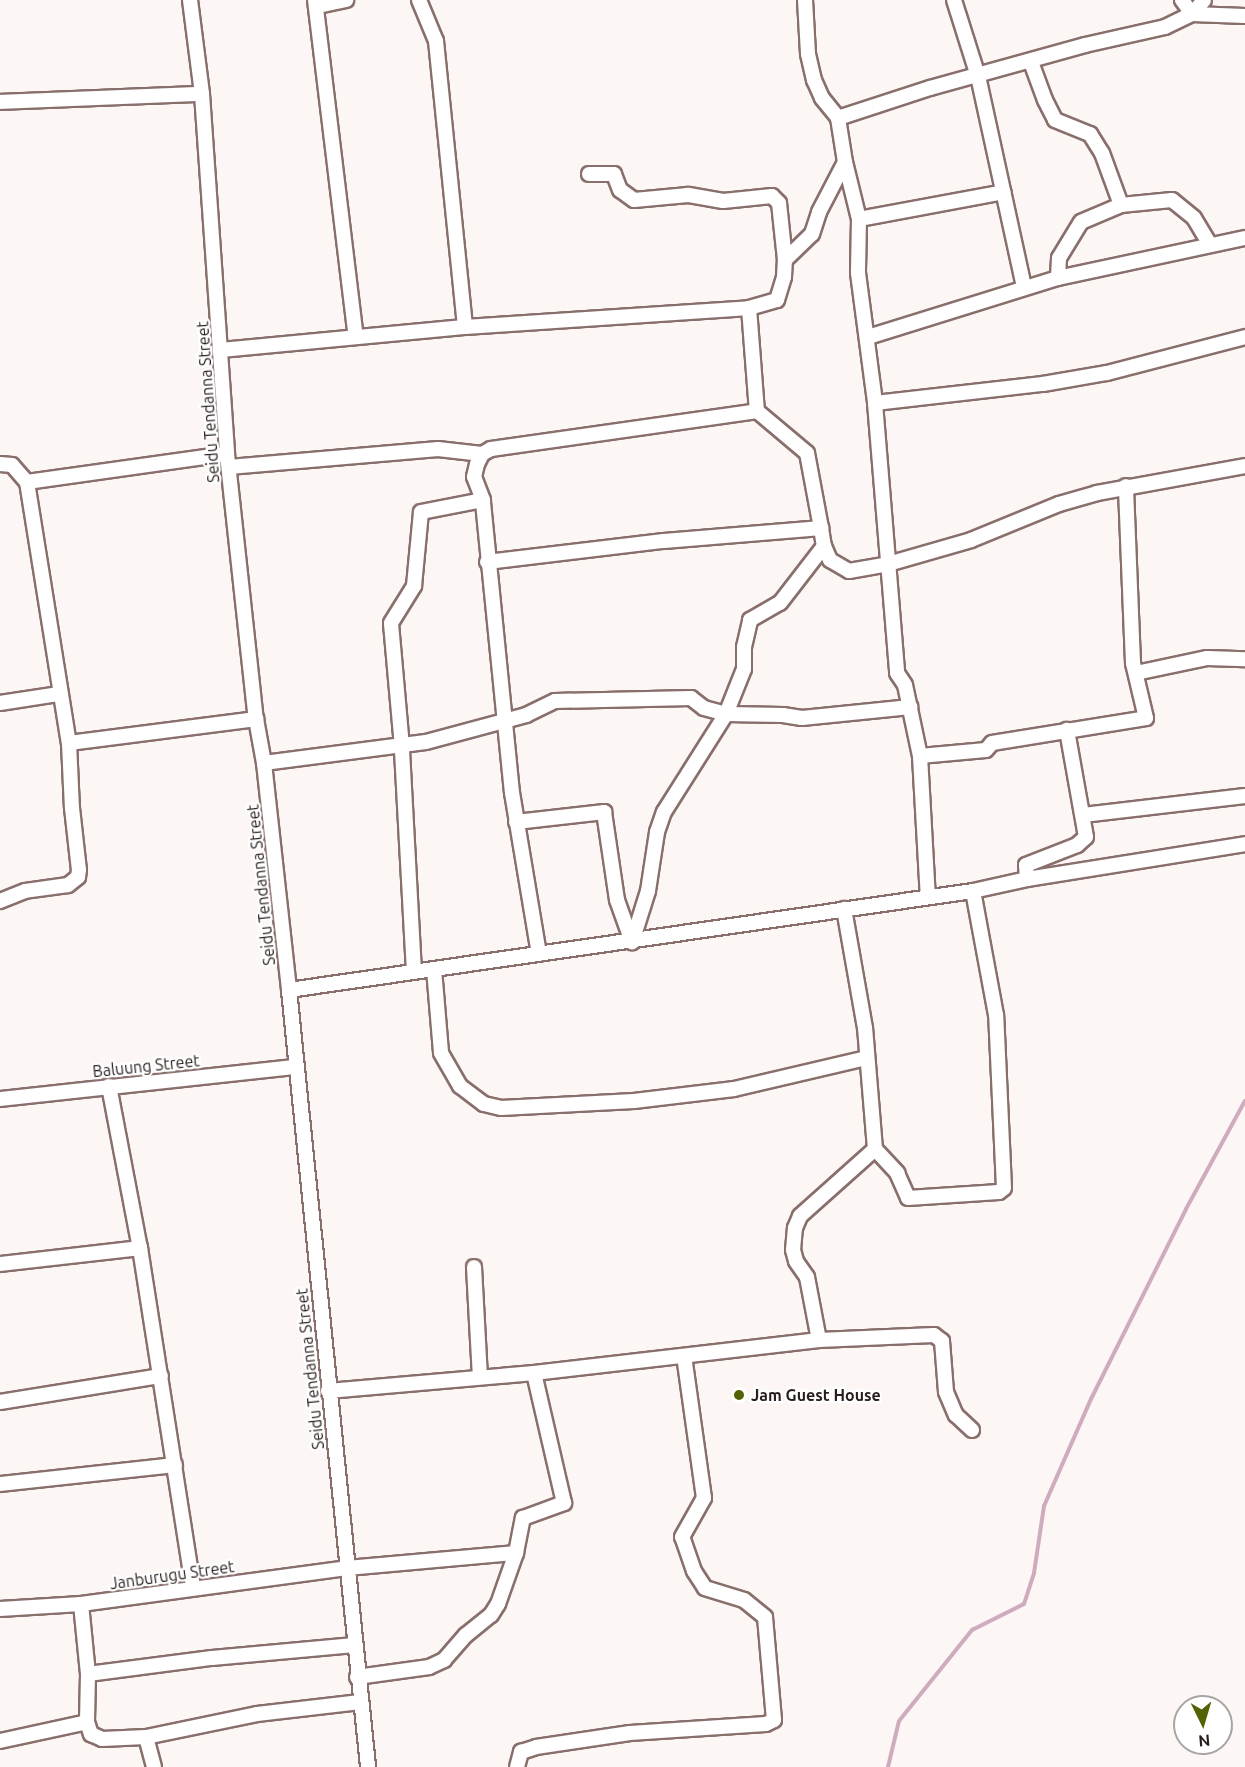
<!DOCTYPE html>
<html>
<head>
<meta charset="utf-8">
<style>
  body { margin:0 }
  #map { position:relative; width:1245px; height:1767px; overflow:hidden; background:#fcf6f5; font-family:Ubuntu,sans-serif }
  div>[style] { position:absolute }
  .stream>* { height:4px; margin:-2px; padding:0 2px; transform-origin:2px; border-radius:2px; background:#cfacbd }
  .roads { filter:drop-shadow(2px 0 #896f6c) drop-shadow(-2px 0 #896f6c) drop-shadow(0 2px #896f6c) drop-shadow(0 -2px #896f6c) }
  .street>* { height:14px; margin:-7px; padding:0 7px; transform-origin:7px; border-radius:7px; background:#fff }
  .dots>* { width:16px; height:16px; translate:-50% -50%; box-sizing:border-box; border:3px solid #fff; border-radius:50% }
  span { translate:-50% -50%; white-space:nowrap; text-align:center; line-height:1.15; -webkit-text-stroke:4.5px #fff; paint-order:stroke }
  .street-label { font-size:16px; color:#271d1c }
  .poi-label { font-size:16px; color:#271d1c; font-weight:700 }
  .left { translate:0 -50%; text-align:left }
  .north { position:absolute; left:1173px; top:1695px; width:60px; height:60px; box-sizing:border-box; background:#fff; border:2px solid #a9a5a4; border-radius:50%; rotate:175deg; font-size:16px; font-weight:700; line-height:24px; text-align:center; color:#271d1c }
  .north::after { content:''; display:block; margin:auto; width:21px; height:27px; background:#556203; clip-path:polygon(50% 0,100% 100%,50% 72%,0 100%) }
</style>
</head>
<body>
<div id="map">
  <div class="stream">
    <i style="left:888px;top:1767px;width:47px;rotate:-76.6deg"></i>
    <i style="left:899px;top:1721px;width:117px;rotate:-51.3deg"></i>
    <i style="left:972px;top:1630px;width:58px;rotate:-26.6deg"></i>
    <i style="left:1024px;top:1604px;width:33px;rotate:-72deg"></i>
    <i style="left:1034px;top:1573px;width:68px;rotate:-81.5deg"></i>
    <i style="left:1044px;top:1506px;width:117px;rotate:-66.3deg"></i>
    <i style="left:1091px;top:1399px;width:212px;rotate:-63.4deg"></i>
    <i style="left:1186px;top:1209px;width:123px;rotate:-61.4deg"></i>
  </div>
  <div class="roads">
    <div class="street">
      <i style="left:190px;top:0;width:95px;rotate:82.7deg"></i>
      <i style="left:202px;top:94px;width:361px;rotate:86deg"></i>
      <i style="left:227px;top:454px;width:267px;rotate:83.8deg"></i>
      <i style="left:256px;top:719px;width:45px;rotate:79.7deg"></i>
      <i style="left:264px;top:763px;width:228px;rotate:83.7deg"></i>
      <i style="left:289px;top:990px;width:781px;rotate:84.19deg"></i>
      <i style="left:315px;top:0;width:339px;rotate:83.1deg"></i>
      <i style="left:419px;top:0;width:44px;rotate:67.5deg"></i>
      <i style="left:436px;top:41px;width:287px;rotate:84.2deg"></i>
      <i style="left:805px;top:0;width:54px;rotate:86.8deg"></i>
      <i style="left:808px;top:54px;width:27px;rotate:77deg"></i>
      <i style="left:814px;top:80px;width:20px;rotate:66deg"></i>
      <i style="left:822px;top:98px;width:26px;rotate:51deg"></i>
      <i style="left:838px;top:118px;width:45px;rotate:81deg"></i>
      <i style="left:845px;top:162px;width:59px;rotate:76.2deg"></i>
      <i style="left:859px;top:219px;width:54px;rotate:91.1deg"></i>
      <i style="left:858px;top:273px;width:131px;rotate:82.5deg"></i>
      <i style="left:875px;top:403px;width:271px;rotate:85.3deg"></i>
      <i style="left:897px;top:673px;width:14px;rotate:56deg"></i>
      <i style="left:905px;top:685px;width:73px;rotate:78.1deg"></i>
      <i style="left:920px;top:756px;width:141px;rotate:86.8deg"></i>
      <i style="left:954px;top:0;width:80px;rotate:72.5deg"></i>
      <i style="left:978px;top:76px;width:216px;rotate:77.7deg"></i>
      <i style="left:1182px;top:0;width:17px;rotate:54deg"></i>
      <i style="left:1192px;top:14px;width:53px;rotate:2.2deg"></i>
      <i style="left:318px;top:6px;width:29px;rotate:-12deg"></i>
      <i style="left:1031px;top:62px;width:40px;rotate:69.8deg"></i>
      <i style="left:1045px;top:100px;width:22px;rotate:63deg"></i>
      <i style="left:1055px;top:120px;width:38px;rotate:22deg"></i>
      <i style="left:1090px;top:134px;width:22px;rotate:58deg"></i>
      <i style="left:1102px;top:153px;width:55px;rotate:69.9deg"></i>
      <i style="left:1121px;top:205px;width:43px;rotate:157deg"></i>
      <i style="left:1081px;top:222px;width:42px;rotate:121.4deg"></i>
      <i style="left:1059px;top:258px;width:20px;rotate:93deg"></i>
      <i style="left:0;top:102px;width:202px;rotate:-2.3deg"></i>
      <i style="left:838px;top:118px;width:97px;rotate:-18.1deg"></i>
      <i style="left:930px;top:88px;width:161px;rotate:-15.5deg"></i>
      <i style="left:1085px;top:45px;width:82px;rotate:-12.7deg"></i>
      <i style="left:1165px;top:27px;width:30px;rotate:-26deg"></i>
      <i style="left:1192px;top:14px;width:18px;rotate:-49deg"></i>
      <i style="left:1121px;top:205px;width:51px;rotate:-5.6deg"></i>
      <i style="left:1172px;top:200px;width:28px;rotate:39deg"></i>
      <i style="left:1194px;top:218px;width:31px;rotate:59deg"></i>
      <i style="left:859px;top:219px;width:147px;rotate:-10.5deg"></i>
      <i style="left:785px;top:260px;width:37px;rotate:-44deg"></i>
      <i style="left:812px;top:234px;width:23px;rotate:-72deg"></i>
      <i style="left:819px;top:212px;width:56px;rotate:-62.5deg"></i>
      <i style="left:749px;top:308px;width:103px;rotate:85.6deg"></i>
      <i style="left:757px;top:411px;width:65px;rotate:40deg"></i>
      <i style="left:807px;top:453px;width:76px;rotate:79.4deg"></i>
      <i style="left:868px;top:337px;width:199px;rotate:-17.3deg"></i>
      <i style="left:1058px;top:278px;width:191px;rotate:-12.1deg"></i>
      <i style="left:220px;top:350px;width:246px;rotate:-5.4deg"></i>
      <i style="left:465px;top:327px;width:285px;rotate:-3.8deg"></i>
      <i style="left:749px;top:308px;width:29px;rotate:-16deg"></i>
      <i style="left:777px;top:300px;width:24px;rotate:-73deg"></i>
      <i style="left:784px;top:277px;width:17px;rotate:-87deg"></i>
      <i style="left:785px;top:260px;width:57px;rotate:-96deg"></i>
      <i style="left:779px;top:203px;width:10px;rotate:-135deg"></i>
      <i style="left:772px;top:196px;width:49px;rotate:174.2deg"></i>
      <i style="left:723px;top:201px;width:36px;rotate:-170deg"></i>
      <i style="left:688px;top:195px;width:54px;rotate:174.7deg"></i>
      <i style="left:634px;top:200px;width:17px;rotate:-144deg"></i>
      <i style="left:620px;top:190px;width:17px;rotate:-111deg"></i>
      <i style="left:614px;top:174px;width:25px;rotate:180deg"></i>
      <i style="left:875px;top:403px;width:169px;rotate:-6.5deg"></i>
      <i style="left:1043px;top:384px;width:65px;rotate:-9.8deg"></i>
      <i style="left:1107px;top:373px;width:143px;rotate:-14.6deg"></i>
      <i style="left:0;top:464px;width:12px;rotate:5deg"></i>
      <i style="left:12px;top:465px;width:23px;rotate:49deg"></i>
      <i style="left:27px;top:482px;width:264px;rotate:80.9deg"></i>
      <i style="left:69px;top:743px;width:65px;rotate:87.4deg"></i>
      <i style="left:72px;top:808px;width:62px;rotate:83.6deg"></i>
      <i style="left:79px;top:870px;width:7px;rotate:98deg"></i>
      <i style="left:78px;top:877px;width:13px;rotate:141deg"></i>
      <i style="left:68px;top:885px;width:43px;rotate:172.1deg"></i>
      <i style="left:25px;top:891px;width:27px;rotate:158deg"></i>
      <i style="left:229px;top:467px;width:210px;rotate:-4.9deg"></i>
      <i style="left:438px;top:449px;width:44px;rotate:6.5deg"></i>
      <i style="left:27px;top:482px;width:202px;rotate:-8deg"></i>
      <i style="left:487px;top:562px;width:178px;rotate:-6.8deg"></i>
      <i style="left:664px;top:541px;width:158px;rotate:-4.7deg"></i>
      <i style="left:821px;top:528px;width:18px;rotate:81deg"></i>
      <i style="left:1136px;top:673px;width:73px;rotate:-11.9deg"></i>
      <i style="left:1207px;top:658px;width:38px;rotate:2deg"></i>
      <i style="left:0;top:703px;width:60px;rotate:-8.7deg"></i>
      <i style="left:69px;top:743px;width:189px;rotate:-7.3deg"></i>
      <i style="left:920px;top:756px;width:66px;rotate:-5.2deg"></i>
      <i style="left:986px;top:750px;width:9px;rotate:-49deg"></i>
      <i style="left:992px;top:743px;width:156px;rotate:-9.2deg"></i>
      <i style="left:1146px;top:718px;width:57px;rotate:-103.3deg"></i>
      <i style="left:1133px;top:663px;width:177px;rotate:-92.3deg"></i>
      <i style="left:264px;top:763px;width:163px;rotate:-7.4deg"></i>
      <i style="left:426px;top:742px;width:104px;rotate:-15.1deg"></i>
      <i style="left:526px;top:715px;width:32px;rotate:-26deg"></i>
      <i style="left:555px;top:701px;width:136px;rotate:-1.3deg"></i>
      <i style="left:691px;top:698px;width:16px;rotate:38deg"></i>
      <i style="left:704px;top:708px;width:23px;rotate:15deg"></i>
      <i style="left:726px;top:714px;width:57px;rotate:1deg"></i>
      <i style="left:783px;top:715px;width:19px;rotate:9deg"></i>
      <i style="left:802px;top:718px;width:109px;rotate:-5.8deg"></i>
      <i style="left:1083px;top:815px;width:163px;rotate:-6.7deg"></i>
      <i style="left:516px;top:822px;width:89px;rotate:-6.5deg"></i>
      <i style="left:604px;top:812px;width:89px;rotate:81.6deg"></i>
      <i style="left:617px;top:900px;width:45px;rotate:70.3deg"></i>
      <i style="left:1027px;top:879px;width:14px;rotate:-94deg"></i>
      <i style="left:1026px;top:865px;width:55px;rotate:-21.4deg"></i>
      <i style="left:1077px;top:845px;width:12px;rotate:-42deg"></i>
      <i style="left:1086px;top:837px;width:109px;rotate:-100.1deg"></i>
      <i style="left:632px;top:942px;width:53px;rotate:-72.6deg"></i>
      <i style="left:648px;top:891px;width:60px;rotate:-81.3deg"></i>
      <i style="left:657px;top:832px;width:21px;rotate:-71deg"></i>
      <i style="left:664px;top:812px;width:116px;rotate:-57.7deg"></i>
      <i style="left:726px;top:714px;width:48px;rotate:-68.2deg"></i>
      <i style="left:744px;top:669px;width:22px;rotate:-90deg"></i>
      <i style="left:744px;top:647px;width:28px;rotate:-77deg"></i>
      <i style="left:750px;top:620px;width:34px;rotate:-30deg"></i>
      <i style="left:780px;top:603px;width:72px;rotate:-52.3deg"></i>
      <i style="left:824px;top:546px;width:15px;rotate:67deg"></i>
      <i style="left:830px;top:560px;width:22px;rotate:30deg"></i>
      <i style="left:849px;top:571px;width:40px;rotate:-10deg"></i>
      <i style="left:888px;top:564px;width:86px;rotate:-16.1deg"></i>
      <i style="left:971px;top:540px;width:95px;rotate:-22.2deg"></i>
      <i style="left:1059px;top:504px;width:40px;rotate:-16deg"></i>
      <i style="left:1097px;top:493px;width:150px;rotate:-10.3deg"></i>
      <i style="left:539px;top:954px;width:163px;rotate:-99.5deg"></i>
      <i style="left:512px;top:793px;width:294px;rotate:-95.7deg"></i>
      <i style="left:483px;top:500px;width:25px;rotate:-111deg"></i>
      <i style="left:474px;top:477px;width:13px;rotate:-77deg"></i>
      <i style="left:477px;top:464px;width:11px;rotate:-63deg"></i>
      <i style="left:482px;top:454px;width:10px;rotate:-29deg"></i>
      <i style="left:491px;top:449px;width:269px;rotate:-8.1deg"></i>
      <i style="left:434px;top:969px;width:84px;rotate:85.2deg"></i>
      <i style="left:441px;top:1053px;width:38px;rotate:60deg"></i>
      <i style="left:460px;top:1086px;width:30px;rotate:37deg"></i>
      <i style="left:484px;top:1104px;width:17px;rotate:13deg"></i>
      <i style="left:501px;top:1108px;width:133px;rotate:-3deg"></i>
      <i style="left:634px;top:1101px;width:101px;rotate:-6.8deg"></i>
      <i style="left:734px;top:1089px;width:136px;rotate:-13.2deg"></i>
      <i style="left:414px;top:972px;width:225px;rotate:-93.1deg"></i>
      <i style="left:402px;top:747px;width:124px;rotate:-95.1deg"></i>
      <i style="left:391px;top:623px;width:44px;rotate:-58.1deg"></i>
      <i style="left:414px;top:586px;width:74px;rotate:-84.6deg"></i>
      <i style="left:421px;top:512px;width:63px;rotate:-11deg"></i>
      <i style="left:289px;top:990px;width:691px;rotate:-8.24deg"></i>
      <i style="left:973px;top:891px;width:55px;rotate:-12.5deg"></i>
      <i style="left:1027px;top:879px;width:221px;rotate:-9.1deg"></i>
      <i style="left:109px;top:1086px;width:165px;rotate:79.2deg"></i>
      <i style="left:140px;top:1248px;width:344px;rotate:81.1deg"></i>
      <i style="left:0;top:1099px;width:298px;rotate:-6.2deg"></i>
      <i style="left:875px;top:1149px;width:33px;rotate:47deg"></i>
      <i style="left:897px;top:1173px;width:27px;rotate:66deg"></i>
      <i style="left:908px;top:1198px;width:91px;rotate:-3.8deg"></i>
      <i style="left:999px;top:1192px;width:6px;rotate:-39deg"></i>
      <i style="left:1004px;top:1188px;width:173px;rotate:-92.6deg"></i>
      <i style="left:996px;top:1015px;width:126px;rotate:-100.5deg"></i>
      <i style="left:0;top:1264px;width:141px;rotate:-6.5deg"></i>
      <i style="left:474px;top:1267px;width:110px;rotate:86.9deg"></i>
      <i style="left:819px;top:1340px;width:64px;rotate:-100.8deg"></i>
      <i style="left:807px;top:1277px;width:19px;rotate:-125deg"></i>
      <i style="left:796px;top:1261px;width:11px;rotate:-105deg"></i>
      <i style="left:793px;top:1250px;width:22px;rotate:-85deg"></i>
      <i style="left:795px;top:1228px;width:13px;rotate:-67deg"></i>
      <i style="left:800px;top:1216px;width:101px;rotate:-41.8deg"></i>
      <i style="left:875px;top:1149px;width:121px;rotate:-94.7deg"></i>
      <i style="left:865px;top:1028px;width:121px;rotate:-100deg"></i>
      <i style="left:328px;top:1391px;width:207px;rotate:-5deg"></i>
      <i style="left:534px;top:1373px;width:287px;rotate:-6.6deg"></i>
      <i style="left:819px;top:1340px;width:115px;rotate:-2.5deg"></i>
      <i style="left:934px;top:1335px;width:10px;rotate:37deg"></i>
      <i style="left:942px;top:1341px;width:51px;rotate:85.5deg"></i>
      <i style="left:946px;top:1392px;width:25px;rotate:67deg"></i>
      <i style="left:956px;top:1415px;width:22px;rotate:43deg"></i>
      <i style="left:0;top:1402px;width:163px;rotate:-9.2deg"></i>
      <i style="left:0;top:1484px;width:176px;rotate:-6.2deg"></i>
      <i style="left:81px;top:1604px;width:70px;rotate:84.3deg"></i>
      <i style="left:88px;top:1674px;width:125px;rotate:-7.4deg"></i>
      <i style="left:212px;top:1658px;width:143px;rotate:-5.2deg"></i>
      <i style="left:0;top:1609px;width:81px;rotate:-3.5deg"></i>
      <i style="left:81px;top:1604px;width:268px;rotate:-7.7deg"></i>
      <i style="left:347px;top:1568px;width:170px;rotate:-5.1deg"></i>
      <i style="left:357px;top:1677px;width:73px;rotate:-7.9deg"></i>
      <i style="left:429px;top:1667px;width:17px;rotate:-25deg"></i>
      <i style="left:444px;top:1660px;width:33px;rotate:-49deg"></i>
      <i style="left:466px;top:1635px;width:32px;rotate:-39deg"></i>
      <i style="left:491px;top:1615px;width:13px;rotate:-58deg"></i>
      <i style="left:498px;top:1604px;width:54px;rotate:-70.6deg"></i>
      <i style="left:516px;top:1553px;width:36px;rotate:-79deg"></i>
      <i style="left:523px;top:1518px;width:44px;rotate:-20.1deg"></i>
      <i style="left:564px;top:1503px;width:133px;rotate:-103deg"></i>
      <i style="left:87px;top:1722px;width:13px;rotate:72deg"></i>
      <i style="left:91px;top:1734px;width:12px;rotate:24deg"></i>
      <i style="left:102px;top:1739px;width:44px;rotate:-2.6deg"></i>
      <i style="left:146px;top:1737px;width:113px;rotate:-11.7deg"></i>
      <i style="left:257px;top:1714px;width:104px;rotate:-6.6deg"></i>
      <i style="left:146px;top:1737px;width:31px;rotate:75deg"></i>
      <i style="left:0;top:1741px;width:89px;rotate:-12.3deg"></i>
      <i style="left:87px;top:1722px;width:48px;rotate:-88.8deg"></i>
      <i style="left:517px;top:1767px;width:16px;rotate:-75deg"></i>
      <i style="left:521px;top:1752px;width:16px;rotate:-18deg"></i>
      <i style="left:536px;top:1747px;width:95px;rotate:-8.5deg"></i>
      <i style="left:630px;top:1733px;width:136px;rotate:-3.8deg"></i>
      <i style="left:766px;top:1724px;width:9px;rotate:-27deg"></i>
      <i style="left:774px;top:1720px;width:103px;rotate:-95deg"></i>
      <i style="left:765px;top:1617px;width:27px;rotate:-141deg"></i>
      <i style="left:744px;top:1600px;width:41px;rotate:-162.9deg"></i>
      <i style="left:705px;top:1588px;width:20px;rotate:-123deg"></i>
      <i style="left:694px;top:1571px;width:36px;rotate:-109deg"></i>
      <i style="left:682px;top:1537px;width:45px;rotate:-60.6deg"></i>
      <i style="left:704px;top:1498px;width:143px;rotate:-98deg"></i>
    </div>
  </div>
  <div class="dots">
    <i style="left:739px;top:1395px;background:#556203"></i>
  </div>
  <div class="street-label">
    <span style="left:208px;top:402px;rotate:-94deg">Seidu Tendanna Street</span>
    <span style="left:261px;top:885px;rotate:-96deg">Seidu Tendanna Street</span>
    <span style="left:146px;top:1066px;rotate:-6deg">Baluung Street</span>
    <span style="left:310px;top:1369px;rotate:-96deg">Seidu Tendanna Street</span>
    <span style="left:172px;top:1575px;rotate:-8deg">Janburugu Street</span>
  </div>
  <div class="poi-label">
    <span class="left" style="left:751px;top:1395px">Jam Guest House</span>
  </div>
  <div class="north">N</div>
</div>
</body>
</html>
